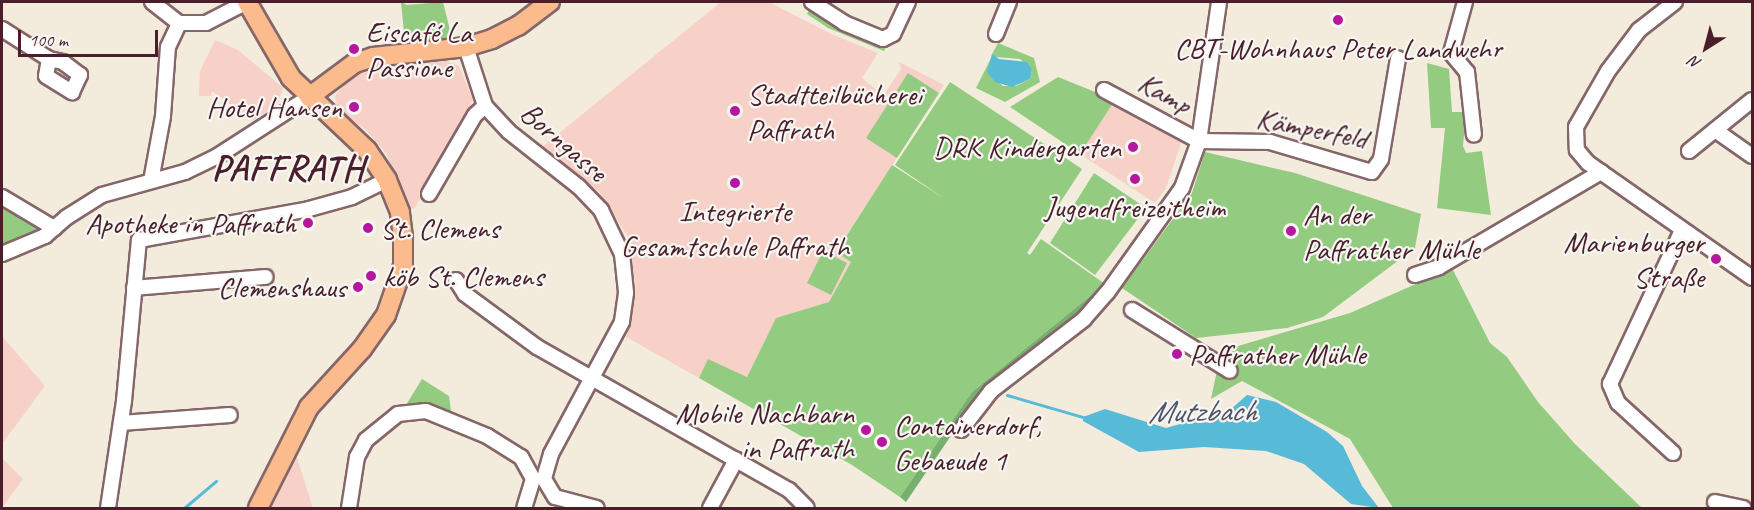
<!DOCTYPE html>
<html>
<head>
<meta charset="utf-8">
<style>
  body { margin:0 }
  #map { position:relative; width:1754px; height:510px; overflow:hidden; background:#f3ebdb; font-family:Caveat,sans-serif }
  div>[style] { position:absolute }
  .built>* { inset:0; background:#f7d1c7 }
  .green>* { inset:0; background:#93cc80 }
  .forest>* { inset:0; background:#76b06e }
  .water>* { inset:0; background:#57bad6 }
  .stream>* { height:3px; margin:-1.5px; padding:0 1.5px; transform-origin:1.5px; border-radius:1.5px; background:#57bad6 }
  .roads { filter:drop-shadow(2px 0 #856669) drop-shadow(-2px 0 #856669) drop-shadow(0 2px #856669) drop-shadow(0 -2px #856669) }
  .minor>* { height:14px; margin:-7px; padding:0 7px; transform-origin:7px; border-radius:7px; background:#fff }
  .major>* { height:18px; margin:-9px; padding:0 9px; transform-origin:9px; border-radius:9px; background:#fbbb8c }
  .dots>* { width:16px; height:16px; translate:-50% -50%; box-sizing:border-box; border:3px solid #f6f6f2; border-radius:50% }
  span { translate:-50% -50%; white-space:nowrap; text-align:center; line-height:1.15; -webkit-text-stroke:4.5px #f6f6f2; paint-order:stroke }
  .poi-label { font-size:30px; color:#4a1f2b }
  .left { translate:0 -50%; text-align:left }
  .right { translate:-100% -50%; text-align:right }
  .street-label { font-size:30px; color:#4a1f2b }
  .water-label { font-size:32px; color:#4f5567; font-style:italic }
  .district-label { font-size:36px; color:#4a1f2b; font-weight:700; letter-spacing:1.5px }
  .frame { position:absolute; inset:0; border:3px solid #4a1f2b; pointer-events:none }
  .north { position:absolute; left:1676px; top:18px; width:60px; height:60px; -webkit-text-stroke:4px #f6f6f2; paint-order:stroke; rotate:216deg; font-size:16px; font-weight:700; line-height:24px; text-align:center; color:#4a1f2b }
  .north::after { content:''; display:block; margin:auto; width:21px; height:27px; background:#4a1f2b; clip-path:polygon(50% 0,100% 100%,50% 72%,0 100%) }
  .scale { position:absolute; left:18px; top:30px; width:140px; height:27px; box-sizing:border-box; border:3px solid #4a1f2b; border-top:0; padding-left:8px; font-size:18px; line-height:21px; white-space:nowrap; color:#4a1f2b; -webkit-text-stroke:4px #f6f6f2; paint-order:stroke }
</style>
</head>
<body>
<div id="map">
  <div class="built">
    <i style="clip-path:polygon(721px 2px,769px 2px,831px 34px,878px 53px,862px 78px,883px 96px,901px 69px,899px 62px,944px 85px,836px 251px,851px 262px,829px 303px,776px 318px,747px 377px,708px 359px,699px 378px,626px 337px,636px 286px,627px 235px,599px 192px,542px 147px)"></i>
    <i style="clip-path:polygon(215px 40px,238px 50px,283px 88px,278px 103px,253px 121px,212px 91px,211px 96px,199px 96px,200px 71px)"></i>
    <i style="clip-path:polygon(444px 60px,459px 66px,473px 100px,415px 208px,408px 210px,386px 153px,365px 129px,338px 111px,335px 96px,350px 78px,370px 68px)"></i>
    <i style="clip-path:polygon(1115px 100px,1182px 140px,1166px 188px,1155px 203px,1080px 154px)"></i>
    <i style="clip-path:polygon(2px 336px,45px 386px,2px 444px)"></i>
    <i style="clip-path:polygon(296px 455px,313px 508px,269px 508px)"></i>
    <i style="clip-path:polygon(2px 458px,23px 479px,2px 508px)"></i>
  </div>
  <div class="green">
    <i style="clip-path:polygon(401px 2px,407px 5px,443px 2px,452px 38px,405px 43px)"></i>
    <i style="clip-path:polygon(811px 6px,886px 47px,884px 51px,828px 28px,807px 14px)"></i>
    <i style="clip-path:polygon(998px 43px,1034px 58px,1040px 82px,1005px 102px,976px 88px,991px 58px,988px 73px,1003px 86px,1016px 86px,1030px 79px,1032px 70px,1020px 59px,995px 57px,992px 54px)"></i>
    <i style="clip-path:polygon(1427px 63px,1449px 69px,1452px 112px,1466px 112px,1463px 146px,1466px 153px,1482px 151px,1491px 215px,1437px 208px,1445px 128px,1431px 128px)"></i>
    <i style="clip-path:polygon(908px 73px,939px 93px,897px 158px,866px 138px)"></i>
    <i style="clip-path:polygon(1058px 77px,1115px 100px,1080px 154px,1010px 107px)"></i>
    <i style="clip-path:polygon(950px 82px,1082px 169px,1027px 253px,1030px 255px,1041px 239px,1105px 284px,972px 392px,900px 497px,852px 465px,699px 378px,708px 359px,747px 377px,776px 318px,829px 302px,851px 262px,836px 252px,892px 165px,945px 199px,895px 165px)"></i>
    <i style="clip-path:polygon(1205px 152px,1295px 173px,1421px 214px,1415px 248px,1323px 317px,1287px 328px,1196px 338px,1122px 288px,1192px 193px)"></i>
    <i style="clip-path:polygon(1094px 173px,1146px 208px,1095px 275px,1050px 243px)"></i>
    <i style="clip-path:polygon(2px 206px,37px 228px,35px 236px,2px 248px)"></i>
    <i style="clip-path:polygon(823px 251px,847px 263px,831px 295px,807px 283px)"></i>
    <i style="clip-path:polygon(1452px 268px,1490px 343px,1507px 357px,1538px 402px,1575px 444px,1642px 508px,1393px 508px,1350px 439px,1242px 381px,1211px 399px,1221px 351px,1350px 313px)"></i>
    <i style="clip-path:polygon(422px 379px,449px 396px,451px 411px,422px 404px,406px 405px)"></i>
  </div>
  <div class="forest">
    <i style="clip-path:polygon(1105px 284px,1091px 304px,965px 415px,906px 502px,900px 497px,972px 392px)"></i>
  </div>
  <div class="water">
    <i style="clip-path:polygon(992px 54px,999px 59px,1027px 62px,1032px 70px,1030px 79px,1012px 87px,995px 82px,987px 72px)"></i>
    <i style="clip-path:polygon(1247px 395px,1276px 402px,1327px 432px,1343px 446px,1362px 486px,1379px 508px,1351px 504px,1304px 464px,1266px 451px,1204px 447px,1139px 452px,1083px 421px,1083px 417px,1105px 409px,1166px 428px,1230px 410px)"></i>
  </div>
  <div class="stream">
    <i style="left:1007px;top:395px;width:82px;rotate:16.2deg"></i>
    <i style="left:184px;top:508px;width:42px;rotate:-40.2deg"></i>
  </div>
  <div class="roads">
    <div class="minor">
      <i style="left:152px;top:2px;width:34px;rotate:38deg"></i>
      <i style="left:812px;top:2px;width:38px;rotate:33deg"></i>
      <i style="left:844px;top:23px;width:42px;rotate:22.3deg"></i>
      <i style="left:883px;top:39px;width:11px;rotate:-27deg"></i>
      <i style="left:893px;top:34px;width:35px;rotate:-65deg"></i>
      <i style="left:1465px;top:2px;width:53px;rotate:105.4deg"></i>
      <i style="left:1451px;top:53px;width:25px;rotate:50deg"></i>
      <i style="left:1467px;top:72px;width:63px;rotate:83.7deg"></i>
      <i style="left:1675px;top:2px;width:46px;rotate:142.1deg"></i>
      <i style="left:1639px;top:30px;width:51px;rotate:127.1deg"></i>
      <i style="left:1608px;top:71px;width:64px;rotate:119.7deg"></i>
      <i style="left:1576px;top:127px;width:23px;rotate:88deg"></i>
      <i style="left:1577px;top:150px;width:17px;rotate:50deg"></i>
      <i style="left:1588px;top:163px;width:200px;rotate:35deg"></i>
      <i style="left:179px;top:23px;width:27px"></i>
      <i style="left:206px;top:23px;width:46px;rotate:-27.1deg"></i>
      <i style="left:2px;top:29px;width:56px;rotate:32.6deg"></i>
      <i style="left:49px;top:59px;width:17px;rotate:100deg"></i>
      <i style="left:46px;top:76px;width:31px;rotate:32deg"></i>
      <i style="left:72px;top:92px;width:19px;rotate:-65deg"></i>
      <i style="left:80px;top:75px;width:21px;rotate:-143deg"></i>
      <i style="left:63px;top:62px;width:14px;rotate:-168deg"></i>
      <i style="left:996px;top:34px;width:35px;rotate:-68deg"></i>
      <i style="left:466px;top:47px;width:62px;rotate:72.1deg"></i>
      <i style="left:485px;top:106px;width:34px;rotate:47deg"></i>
      <i style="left:508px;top:131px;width:90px;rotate:38.3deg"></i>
      <i style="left:579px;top:187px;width:32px;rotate:46deg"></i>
      <i style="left:601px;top:210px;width:49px;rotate:64.5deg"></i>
      <i style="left:622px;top:254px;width:39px;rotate:84deg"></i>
      <i style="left:626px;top:293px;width:29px;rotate:98deg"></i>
      <i style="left:622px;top:322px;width:150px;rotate:118.3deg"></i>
      <i style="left:551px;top:454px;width:26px;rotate:106deg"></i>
      <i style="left:544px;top:479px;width:21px;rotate:59deg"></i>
      <i style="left:555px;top:497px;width:43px;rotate:14.7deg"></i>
      <i style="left:1104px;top:90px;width:108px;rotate:28.2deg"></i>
      <i style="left:1199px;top:141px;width:71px;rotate:0.8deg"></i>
      <i style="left:1270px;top:142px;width:106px;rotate:16.4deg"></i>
      <i style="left:1372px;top:172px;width:16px;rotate:-55deg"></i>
      <i style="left:1381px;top:159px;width:102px;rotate:-80.4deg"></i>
      <i style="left:1715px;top:130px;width:45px;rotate:35.1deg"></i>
      <i style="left:1689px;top:151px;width:81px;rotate:-39deg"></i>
      <i style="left:151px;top:181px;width:66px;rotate:-79.5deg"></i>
      <i style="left:163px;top:116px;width:69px;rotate:-85.9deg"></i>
      <i style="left:168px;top:47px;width:26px;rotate:-65deg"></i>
      <i style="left:429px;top:194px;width:91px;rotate:-59.8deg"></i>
      <i style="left:475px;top:115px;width:13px;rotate:-42deg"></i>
      <i style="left:2px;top:197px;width:61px;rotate:30.8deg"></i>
      <i style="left:2px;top:254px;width:47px;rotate:-22.7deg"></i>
      <i style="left:45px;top:236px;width:29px;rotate:-41deg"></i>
      <i style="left:67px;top:217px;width:41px;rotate:-32.2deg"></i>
      <i style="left:102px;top:195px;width:86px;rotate:-15.5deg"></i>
      <i style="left:185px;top:172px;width:34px;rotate:-26deg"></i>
      <i style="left:216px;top:157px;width:111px;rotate:-32.8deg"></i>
      <i style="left:1415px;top:275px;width:25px;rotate:-18deg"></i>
      <i style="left:1439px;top:267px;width:188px;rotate:-30.4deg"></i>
      <i style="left:456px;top:280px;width:17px;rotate:57deg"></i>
      <i style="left:465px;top:294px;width:89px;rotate:36.4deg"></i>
      <i style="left:537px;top:347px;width:290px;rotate:29.6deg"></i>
      <i style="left:789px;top:490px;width:25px;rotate:45deg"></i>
      <i style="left:134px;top:288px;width:132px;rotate:-4.8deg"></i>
      <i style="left:1132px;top:310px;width:115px;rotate:31.9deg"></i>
      <i style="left:121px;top:423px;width:109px;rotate:-4.2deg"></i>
      <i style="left:961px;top:430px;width:49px;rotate:-52.4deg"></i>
      <i style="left:991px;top:391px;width:118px;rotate:-37.7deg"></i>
      <i style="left:1084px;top:319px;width:35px;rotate:-49deg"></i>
      <i style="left:1107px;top:293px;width:129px;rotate:-54.5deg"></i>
      <i style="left:1182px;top:188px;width:50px;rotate:-70.1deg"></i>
      <i style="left:1199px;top:141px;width:140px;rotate:-81.8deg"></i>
      <i style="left:1673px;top:453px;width:74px;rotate:-137.7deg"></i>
      <i style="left:1618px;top:403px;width:21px;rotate:-113deg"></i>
      <i style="left:1610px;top:384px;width:170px;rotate:-64.9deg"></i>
      <i style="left:1715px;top:502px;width:29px;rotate:12deg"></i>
      <i style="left:108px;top:508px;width:108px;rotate:-81.5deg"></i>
      <i style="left:124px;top:401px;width:162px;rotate:-84.7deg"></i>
      <i style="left:139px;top:240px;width:173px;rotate:-10.3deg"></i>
      <i style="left:309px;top:209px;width:45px;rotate:-15.6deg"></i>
      <i style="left:352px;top:197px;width:39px;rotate:-26deg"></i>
      <i style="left:349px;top:508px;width:52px;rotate:-81.1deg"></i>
      <i style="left:357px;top:457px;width:19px;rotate:-62deg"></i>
      <i style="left:366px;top:440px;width:41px;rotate:-39.1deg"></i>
      <i style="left:398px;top:414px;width:28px;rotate:-6deg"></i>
      <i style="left:426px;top:411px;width:66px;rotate:22.3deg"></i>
      <i style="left:487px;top:436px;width:40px;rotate:32deg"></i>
      <i style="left:521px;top:457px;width:25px;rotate:61deg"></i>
      <i style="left:533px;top:479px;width:30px;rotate:107deg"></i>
      <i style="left:710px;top:508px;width:55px;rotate:-61.6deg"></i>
    </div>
    <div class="major">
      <i style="left:247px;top:2px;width:88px;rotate:59.9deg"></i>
      <i style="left:291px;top:78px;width:105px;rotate:43.5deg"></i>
      <i style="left:367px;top:150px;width:36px;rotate:56deg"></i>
      <i style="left:387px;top:180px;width:35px;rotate:68deg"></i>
      <i style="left:400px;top:213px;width:26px;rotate:83deg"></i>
      <i style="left:403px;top:239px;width:27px;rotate:90deg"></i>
      <i style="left:403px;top:266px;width:52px;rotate:109.1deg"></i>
      <i style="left:386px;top:315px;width:42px;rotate:125.2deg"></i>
      <i style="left:362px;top:349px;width:79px;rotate:132.4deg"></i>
      <i style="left:309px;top:407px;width:113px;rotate:116.8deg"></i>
      <i style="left:309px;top:97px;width:57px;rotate:-36.5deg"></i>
      <i style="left:355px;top:63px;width:19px;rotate:-18deg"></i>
      <i style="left:373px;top:57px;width:94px;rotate:-6.1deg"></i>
      <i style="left:466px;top:47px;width:27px;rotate:-17deg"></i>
      <i style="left:492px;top:39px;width:29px;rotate:-27deg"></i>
      <i style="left:518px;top:26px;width:40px;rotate:-37deg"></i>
    </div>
  </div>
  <div class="dots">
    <i style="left:1338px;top:20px;background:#b5179e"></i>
    <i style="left:354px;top:49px;background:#b5179e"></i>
    <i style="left:354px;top:107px;background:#b5179e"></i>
    <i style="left:735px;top:111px;background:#b5179e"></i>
    <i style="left:1133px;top:147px;background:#b5179e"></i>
    <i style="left:1135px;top:179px;background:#b5179e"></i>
    <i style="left:735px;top:183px;background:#b5179e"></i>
    <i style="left:308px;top:223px;background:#b5179e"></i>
    <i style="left:368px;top:228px;background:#b5179e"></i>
    <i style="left:1291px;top:231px;background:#b5179e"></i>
    <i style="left:1716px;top:259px;background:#b5179e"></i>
    <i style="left:371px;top:276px;background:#b5179e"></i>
    <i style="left:358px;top:287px;background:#b5179e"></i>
    <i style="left:1177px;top:354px;background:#b5179e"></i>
    <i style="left:866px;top:430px;background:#b5179e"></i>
    <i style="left:882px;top:442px;background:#b5179e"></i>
  </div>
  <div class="poi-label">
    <span class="left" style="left:366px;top:49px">Eiscafé La<br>Passione</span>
    <span style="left:1338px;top:48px">CBT-Wohnhaus Peter Landwehr</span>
    <span class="left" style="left:747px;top:111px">Stadtteilbücherei<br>Paffrath</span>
    <span class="right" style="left:342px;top:107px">Hotel Hansen</span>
    <span class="right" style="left:1121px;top:147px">DRK Kindergarten</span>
    <span style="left:1135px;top:207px">Jugendfreizeitheim</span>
    <span style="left:735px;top:228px">Integrierte<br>Gesamtschule Paffrath</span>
    <span class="left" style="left:1303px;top:231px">An der<br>Paffrather Mühle</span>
    <span class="right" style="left:296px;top:223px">Apotheke in Paffrath</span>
    <span class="left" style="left:380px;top:228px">St. Clemens</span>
    <span class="right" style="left:1704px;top:259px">Marienburger<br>Straße</span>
    <span class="left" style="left:383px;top:276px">köb St. Clemens</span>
    <span class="right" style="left:346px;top:287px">Clemenshaus</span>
    <span class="left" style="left:1189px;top:354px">Paffrather Mühle</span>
    <span class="right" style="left:854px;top:430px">Mobile Nachbarn<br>in Paffrath</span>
    <span class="left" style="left:894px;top:442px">Containerdorf,<br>Gebaeude 1</span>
  </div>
  <div class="street-label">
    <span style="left:1165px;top:93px;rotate:29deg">Kamp</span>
    <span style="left:1312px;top:128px;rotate:11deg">Kämperfeld</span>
    <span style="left:564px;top:142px;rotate:41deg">Borngasse</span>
  </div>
  <div class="water-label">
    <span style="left:1202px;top:412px;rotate:-1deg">Mutzbach</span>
  </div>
  <div class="district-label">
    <span style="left:288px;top:169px">PAFFRATH</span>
  </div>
  <div class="frame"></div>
  <div class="north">N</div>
  <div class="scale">100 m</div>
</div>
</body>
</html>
